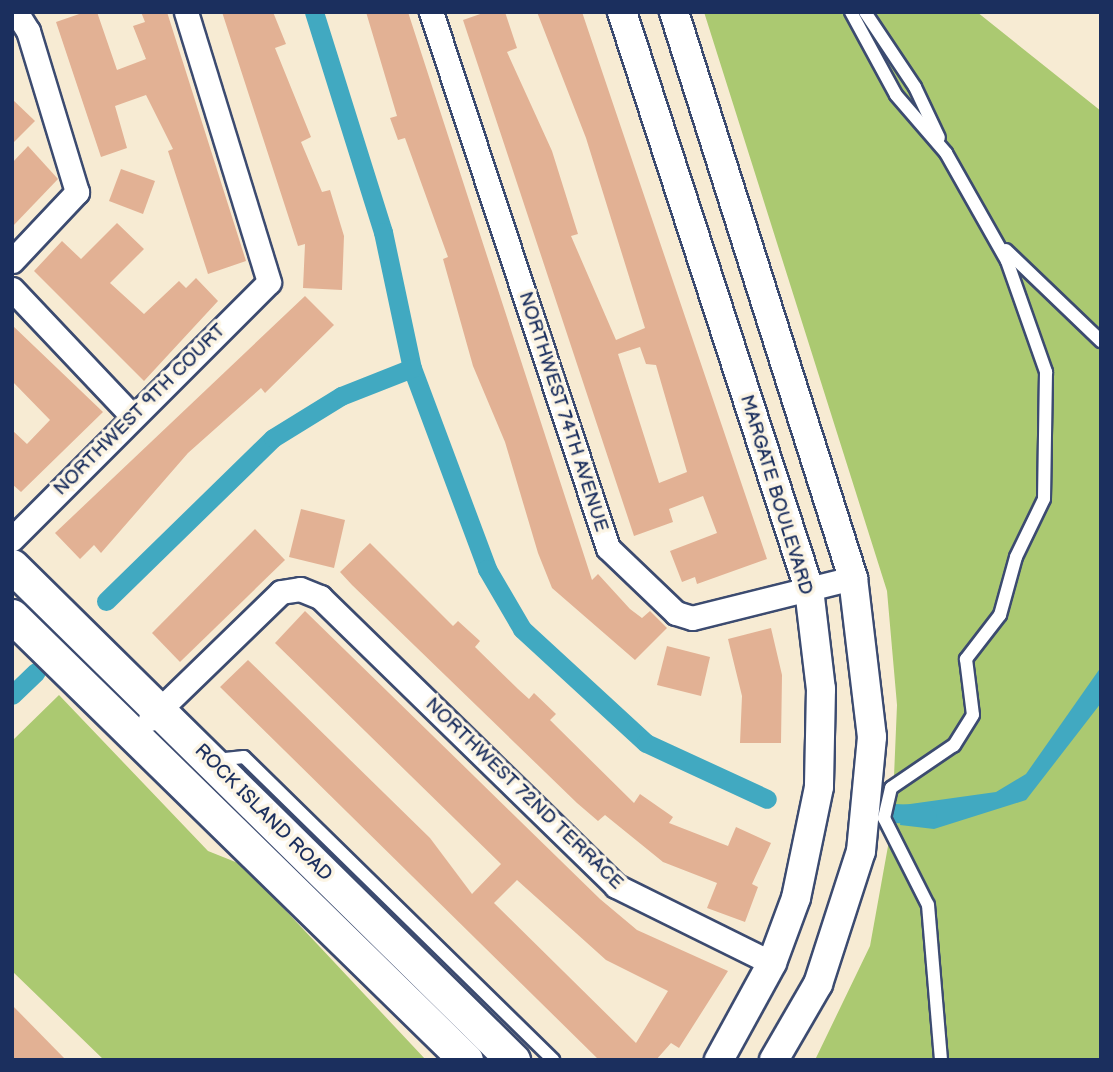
<!DOCTYPE html>
<html>
<head>
<meta charset="utf-8">
<style>
  body { margin:0 }
  #map { position:relative; width:1113px; height:1072px; overflow:hidden; background:#f7ebd3; font-family:"Balsamiq Sans",sans-serif }
  div>[style] { position:absolute }
  .green>* { inset:0; background:#abc971 }
  .water>* { inset:0; background:#41a9c1 }
  .canal>* { height:19px; margin:-9.5px; padding:0 9.5px; transform-origin:9.5px; border-radius:9.5px; background:#41a9c1 }
  .building>* { inset:0; background:#e2b194 }
  .roads { filter:drop-shadow(2px 0 #3c4b70) drop-shadow(-2px 0 #3c4b70) drop-shadow(0 2px #3c4b70) drop-shadow(0 -2px #3c4b70) }
  .service>* { height:12px; margin:-6px; padding:0 6px; transform-origin:6px; border-radius:6px; background:#fff }
  .minor>* { height:23px; margin:-11.5px; padding:0 11.5px; transform-origin:11.5px; border-radius:11.5px; background:#fff }
  .tertiary>* { height:28px; margin:-14px; padding:0 14px; transform-origin:14px; border-radius:14px; background:#fff }
  .secondary>* { height:33px; margin:-16.5px; padding:0 16.5px; transform-origin:16.5px; border-radius:16.5px; background:#fff }
  span { translate:-50% -50%; white-space:nowrap; text-align:center; line-height:1.15; -webkit-text-stroke:7px #fcf5e5; paint-order:stroke }
  .street-label { font-size:19px; color:#1b2f5e }
  .frame { position:absolute; inset:0; border:14px solid #1b2f5e; pointer-events:none }
</style>
</head>
<body>
<div id="map">
  <div class="green">
    <i style="clip-path:polygon(704px 12px,977px 12px,1101px 111px,1101px 1060px,815px 1060px,870px 946px,892px 824px,897px 705px,887px 591px)"></i>
    <i style="clip-path:polygon(59px 695px,208px 851px,243px 865px,426px 1060px,104px 1060px,12px 971px,12px 741px)"></i>
  </div>
  <div class="water">
    <i style="clip-path:polygon(1101px 667px,1101px 703px,1026px 800px,934px 829px,900px 825px,903px 805px,996px 792px,1026px 774px)"></i>
  </div>
  <div class="canal">
    <i style="left:314px;top:12px;width:231px;rotate:72.6deg"></i>
    <i style="left:383px;top:232px;width:139px;rotate:78deg"></i>
    <i style="left:412px;top:368px;width:215px;rotate:69.5deg"></i>
    <i style="left:487px;top:569px;width:69px;rotate:59.7deg"></i>
    <i style="left:522px;top:629px;width:168px;rotate:42.6deg"></i>
    <i style="left:646px;top:743px;width:133px;rotate:24.8deg"></i>
    <i style="left:106px;top:601px;width:233px;rotate:-44.3deg"></i>
    <i style="left:273px;top:438px;width:80px;rotate:-31.7deg"></i>
    <i style="left:341px;top:396px;width:76px;rotate:-21.5deg"></i>
    <i style="left:12px;top:695px;width:33px;rotate:-44deg"></i>
    <i style="left:893px;top:813px;width:34px;rotate:2deg"></i>
  </div>
  <div class="building">
    <i style="clip-path:polygon(85px 12px,97px 12px,117px 70px,146px 59px,133px 26px,145px 22px,141px 12px,167px 12px,246px 261px,208px 274px,168px 151px,173px 149px,146px 95px,115px 106px,127px 148px,101px 157px,56px 22px)"></i>
    <i style="clip-path:polygon(222px 12px,273px 12px,286px 44px,275px 48px,311px 137px,301px 142px,322px 192px,330px 190px,344px 236px,342px 290px,303px 288px,305px 244px,298px 246px)"></i>
    <i style="clip-path:polygon(366px 12px,408px 12px,592px 580px,598px 574px,630px 609px,642px 618px,650px 611px,667px 628px,635px 660px,552px 588px,538px 553px,505px 442px,473px 366px,443px 259px,448px 257px,405px 138px,398px 140px,390px 118px,397px 116px)"></i>
    <i style="clip-path:polygon(evenodd,486px 12px,505px 12px,517px 48px,507px 52px,552px 151px,578px 234px,571px 236px,616px 340px,645px 328px,586px 138px,537px 12px,582px 12px,767px 559px,697px 584px,695px 577px,682px 582px,670px 551px,717px 533px,703px 496px,669px 509px,673px 522px,634px 536px,463px 20px,486px 12px,640px 347px,646px 364px,656px 365px,687px 472px,659px 483px,618px 354px,640px 347px)"></i>
    <i style="clip-path:polygon(12px 99px,35px 121px,12px 144px)"></i>
    <i style="clip-path:polygon(28px 146px,58px 179px,12px 227px,12px 163px)"></i>
    <i style="clip-path:polygon(121px 169px,155px 181px,143px 214px,109px 201px)"></i>
    <i style="clip-path:polygon(117px 223px,144px 249px,110px 283px,144px 314px,179px 281px,186px 288px,196px 278px,218px 301px,144px 381px,34px 271px,62px 241px,81px 259px)"></i>
    <i style="clip-path:polygon(305px 296px,334px 325px,265px 393px,261px 388px,188px 453px,101px 553px,94px 545px,80px 559px,55px 533px)"></i>
    <i style="clip-path:polygon(12px 325px,103px 412px,21px 492px,12px 484px,12px 430px,27px 444px,50px 420px,12px 381px)"></i>
    <i style="clip-path:polygon(301px 509px,345px 520px,334px 568px,289px 557px)"></i>
    <i style="clip-path:polygon(255px 529px,285px 560px,180px 662px,152px 633px)"></i>
    <i style="clip-path:polygon(370px 543px,453px 626px,458px 621px,480px 641px,475px 647px,518px 689px,529px 699px,534px 693px,556px 714px,550px 720px,634px 803px,640px 794px,673px 817px,669px 823px,728px 846px,736px 827px,771px 843px,752px 884px,758px 887px,745px 922px,707px 908px,717px 883px,663px 862px,605px 815px,598px 821px,577px 803px,352px 585px,340px 572px)"></i>
    <i style="clip-path:polygon(evenodd,305px 611px,600px 899px,637px 930px,728px 971px,679px 1048px,671px 1043px,656px 1060px,599px 1060px,220px 687px,248px 660px,430px 838px,472px 894px,501px 864px,275px 643px,305px 611px,517px 880px,606px 960px,668px 991px,636px 1043px,494px 903px,517px 880px)"></i>
    <i style="clip-path:polygon(771px 628px,782px 675px,781px 743px,740px 743px,742px 696px,728px 639px)"></i>
    <i style="clip-path:polygon(667px 646px,710px 657px,701px 696px,657px 685px)"></i>
    <i style="clip-path:polygon(12px 1005px,66px 1060px,12px 1060px)"></i>
  </div>
  <div class="roads">
    <div class="service">
      <i style="left:851px;top:12px;width:94px;rotate:61.5deg"></i>
      <i style="left:896px;top:95px;width:77px;rotate:49.2deg"></i>
      <i style="left:946px;top:153px;width:124px;rotate:60.5deg"></i>
      <i style="left:1007px;top:261px;width:118px;rotate:70.6deg"></i>
      <i style="left:1046px;top:372px;width:127px;rotate:90.9deg"></i>
      <i style="left:1044px;top:499px;width:64px;rotate:115.8deg"></i>
      <i style="left:1016px;top:557px;width:60px;rotate:105.4deg"></i>
      <i style="left:1000px;top:615px;width:56px;rotate:127.7deg"></i>
      <i style="left:966px;top:659px;width:56px;rotate:82.9deg"></i>
      <i style="left:973px;top:715px;width:36px;rotate:122deg"></i>
      <i style="left:954px;top:745px;width:76px;rotate:145.7deg"></i>
      <i style="left:891px;top:788px;width:31px;rotate:103deg"></i>
      <i style="left:884px;top:818px;width:97px;rotate:63.2deg"></i>
      <i style="left:928px;top:905px;width:156px;rotate:85.2deg"></i>
      <i style="left:865px;top:12px;width:90px;rotate:56.3deg"></i>
      <i style="left:915px;top:87px;width:56px;rotate:64.8deg"></i>
      <i style="left:1006px;top:250px;width:132px;rotate:43.8deg"></i>
      <i style="left:216px;top:760px;width:28px;rotate:-6deg"></i>
      <i style="left:244px;top:757px;width:433px;rotate:44.4deg"></i>
    </div>
    <div class="minor">
      <i style="left:431px;top:12px;width:564px;rotate:71.73deg"></i>
      <i style="left:608px;top:548px;width:94px;rotate:43.7deg"></i>
      <i style="left:676px;top:613px;width:17px;rotate:17deg"></i>
      <i style="left:692px;top:618px;width:166px;rotate:-14deg"></i>
      <i style="left:12px;top:261px;width:95px;rotate:-46.7deg"></i>
      <i style="left:77px;top:192px;width:168px;rotate:-106.9deg"></i>
      <i style="left:28px;top:31px;width:22px;rotate:-122deg"></i>
      <i style="left:12px;top:289px;width:173px;rotate:46.6deg"></i>
      <i style="left:12px;top:539px;width:363px;rotate:-45deg"></i>
      <i style="left:269px;top:282px;width:282px;rotate:-107.1deg"></i>
      <i style="left:150px;top:719px;width:182px;rotate:-44.1deg"></i>
      <i style="left:281px;top:592px;width:19px;rotate:-9deg"></i>
      <i style="left:300px;top:589px;width:22px;rotate:22deg"></i>
      <i style="left:320px;top:597px;width:414px;rotate:44.3deg"></i>
      <i style="left:616px;top:886px;width:174px;rotate:26.3deg"></i>
    </div>
    <div class="tertiary">
      <i style="left:622px;top:12px;width:607px;rotate:72.04deg"></i>
      <i style="left:809px;top:589px;width:101px;rotate:83.2deg"></i>
      <i style="left:821px;top:689px;width:98px;rotate:91.2deg"></i>
      <i style="left:819px;top:787px;width:113px;rotate:101.7deg"></i>
      <i style="left:796px;top:898px;width:69px;rotate:110.3deg"></i>
      <i style="left:772px;top:963px;width:111px;rotate:118.7deg"></i>
      <i style="left:674px;top:12px;width:594px;rotate:72.45deg"></i>
      <i style="left:853px;top:578px;width:160px;rotate:83.2deg"></i>
      <i style="left:872px;top:737px;width:115px;rotate:95.5deg"></i>
      <i style="left:861px;top:851px;width:140px;rotate:107.9deg"></i>
      <i style="left:818px;top:984px;width:88px;rotate:120.1deg"></i>
    </div>
    <div class="secondary">
      <i style="left:12px;top:566px;width:704px;rotate:44.6deg"></i>
      <i style="left:12px;top:616px;width:635px;rotate:44.36deg"></i>
    </div>
  </div>
  <div class="street-label">
    <span style="left:140px;top:410px;rotate:-45deg">NORTHWEST 9TH COURT</span>
    <span style="left:563px;top:412px;rotate:72deg">NORTHWEST 74TH AVENUE</span>
    <span style="left:776px;top:495px;rotate:73deg">MARGATE BOULEVARD</span>
    <span style="left:524px;top:794px;rotate:44deg">NORTHWEST 72ND TERRACE</span>
    <span style="left:263px;top:813px;rotate:45deg">ROCK ISLAND ROAD</span>
  </div>
  <div class="frame"></div>
</div>
</body>
</html>
